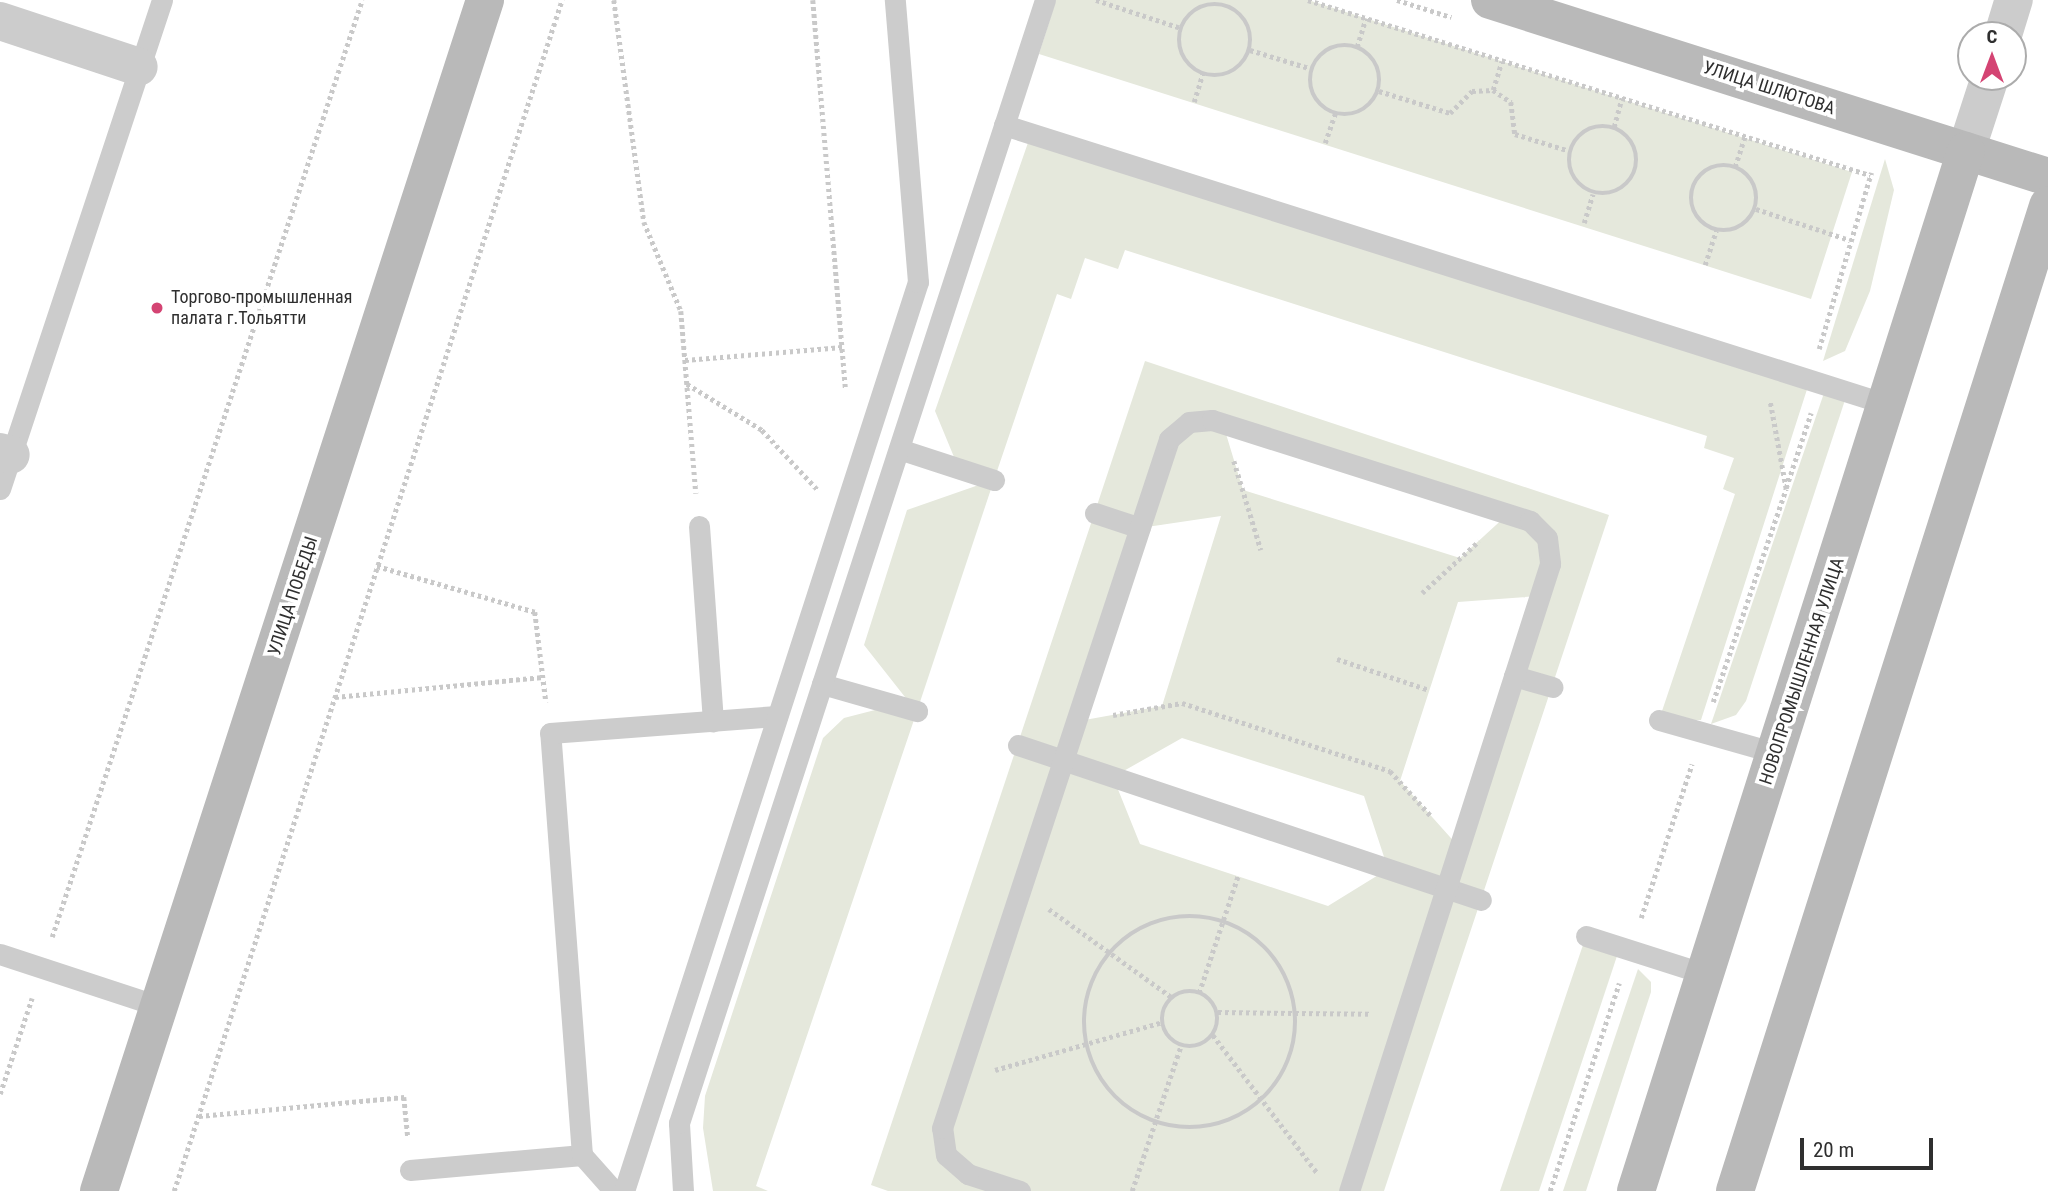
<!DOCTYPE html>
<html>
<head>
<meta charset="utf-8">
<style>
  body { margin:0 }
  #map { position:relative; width:2048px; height:1191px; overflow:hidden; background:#fff; font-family:"Roboto Condensed",sans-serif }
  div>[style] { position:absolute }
  .green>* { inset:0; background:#e5e8dc }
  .path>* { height:4.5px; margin-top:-2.25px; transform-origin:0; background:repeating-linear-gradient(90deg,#c9c9c9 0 3.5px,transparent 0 7px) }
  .path>.ring { margin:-2.25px; padding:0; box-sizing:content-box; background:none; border:4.5px solid #c9c9c9; border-radius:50% }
  .lane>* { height:21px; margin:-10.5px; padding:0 10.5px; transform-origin:10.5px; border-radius:10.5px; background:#ccc }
  .street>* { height:38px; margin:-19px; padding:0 19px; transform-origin:19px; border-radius:19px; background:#ccc }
  .secondary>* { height:38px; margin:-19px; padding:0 19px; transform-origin:19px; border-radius:19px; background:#b9b9b9 }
  .dots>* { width:19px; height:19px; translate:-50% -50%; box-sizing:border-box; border:4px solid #fff; border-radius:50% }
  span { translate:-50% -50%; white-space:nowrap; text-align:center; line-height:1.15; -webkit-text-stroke:7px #fff; paint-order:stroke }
  .street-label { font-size:18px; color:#2f2f2f }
  .poi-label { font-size:18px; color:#2f2f2f }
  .left { translate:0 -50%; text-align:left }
  .north { position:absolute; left:1957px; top:21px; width:70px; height:70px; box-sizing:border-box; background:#fff; border:2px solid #acacac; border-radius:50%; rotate:0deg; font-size:19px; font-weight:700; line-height:28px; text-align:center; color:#2f2f2f }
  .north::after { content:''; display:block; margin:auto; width:24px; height:32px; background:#d44473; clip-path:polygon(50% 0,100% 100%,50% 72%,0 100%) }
  .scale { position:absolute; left:1800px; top:1138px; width:133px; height:32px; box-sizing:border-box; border:4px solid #2f2f2f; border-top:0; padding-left:9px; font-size:21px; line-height:24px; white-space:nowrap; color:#2f2f2f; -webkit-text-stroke:5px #fff; paint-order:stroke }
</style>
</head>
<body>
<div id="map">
  <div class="green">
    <i style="clip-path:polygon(1056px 0,1308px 0,1852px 172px,1811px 299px,1039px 54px)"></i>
    <i style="clip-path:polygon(1031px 134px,1810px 380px,1701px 720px,1659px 720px,1735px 494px,1723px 489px,1734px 458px,1704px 448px,1707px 436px,1125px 250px,1118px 269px,1085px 258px,1071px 299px,1057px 294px,994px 480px,917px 711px,756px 1186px,768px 1191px,713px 1191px,703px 1128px,705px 1096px,823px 738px,844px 718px,875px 710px,916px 711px,864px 645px,907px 510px,993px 480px,954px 457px,935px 411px)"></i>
    <i style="clip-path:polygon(1885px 159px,1894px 190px,1870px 291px,1845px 351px,1823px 361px)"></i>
    <i style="clip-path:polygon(evenodd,1145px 361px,1609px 515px,1384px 1191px,888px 1191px,871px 1185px,1145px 361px,1223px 424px,1508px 514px,1460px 558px,1243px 490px,1223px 424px,1145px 361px,1221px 516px,1162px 706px,1079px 721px,1140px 528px,1221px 516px,1145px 361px,1539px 596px,1458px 846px,1400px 781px,1458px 602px,1539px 596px,1145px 361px,1182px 738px,1364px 796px,1388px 869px,1328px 906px,1140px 844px,1113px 777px,1182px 738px)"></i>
    <i style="clip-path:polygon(1824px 393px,1845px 400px,1746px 701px,1736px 715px,1711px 724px)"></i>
    <i style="clip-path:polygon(1586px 936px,1617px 956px,1539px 1191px,1500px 1191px)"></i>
    <i style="clip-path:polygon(1638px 969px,1651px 982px,1651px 992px,1586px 1191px,1563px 1191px)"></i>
  </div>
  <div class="path">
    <i style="left:614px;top:0;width:224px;rotate:82.3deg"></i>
    <i style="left:644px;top:222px;width:96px;rotate:67.4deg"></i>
    <i style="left:681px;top:311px;width:183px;rotate:85.3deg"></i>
    <i style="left:813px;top:0;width:391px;rotate:85.2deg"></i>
    <i style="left:1096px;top:0;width:89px;rotate:18.2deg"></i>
    <i style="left:1308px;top:0;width:589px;rotate:17.3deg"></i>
    <i style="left:1397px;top:0;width:57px;rotate:17.5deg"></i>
    <i class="ring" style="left:1179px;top:4px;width:67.5px;height:67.5px"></i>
    <i class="ring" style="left:1310px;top:45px;width:65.5px;height:65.5px"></i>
    <i style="left:1357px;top:47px;width:30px;rotate:-73deg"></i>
    <i style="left:1250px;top:50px;width:65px;rotate:17deg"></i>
    <i style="left:1493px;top:90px;width:30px;rotate:-73deg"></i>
    <i style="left:1379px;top:91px;width:74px;rotate:17.2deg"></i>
    <i style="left:1450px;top:113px;width:31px;rotate:-45deg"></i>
    <i style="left:1472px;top:91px;width:21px;rotate:-3deg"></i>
    <i style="left:1493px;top:90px;width:22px;rotate:34deg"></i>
    <i style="left:1511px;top:102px;width:32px;rotate:83deg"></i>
    <i style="left:1515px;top:134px;width:58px;rotate:17.2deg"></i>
    <i style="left:1194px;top:102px;width:30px;rotate:-73deg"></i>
    <i class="ring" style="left:1569px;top:126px;width:63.5px;height:63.5px"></i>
    <i style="left:1614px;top:127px;width:30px;rotate:-75deg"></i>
    <i style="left:1325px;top:143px;width:31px;rotate:-71deg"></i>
    <i class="ring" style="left:1691px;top:165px;width:61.5px;height:61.5px"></i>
    <i style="left:1735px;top:167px;width:33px;rotate:-72deg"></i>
    <i style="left:1756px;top:209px;width:99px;rotate:18.3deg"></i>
    <i style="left:1584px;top:223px;width:30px;rotate:-73deg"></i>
    <i style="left:1705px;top:265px;width:36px;rotate:-72deg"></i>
    <i style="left:1819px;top:349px;width:184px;rotate:-73.5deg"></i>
    <i style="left:685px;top:360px;width:158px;rotate:-4.7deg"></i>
    <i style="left:687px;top:384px;width:88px;rotate:31.5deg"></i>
    <i style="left:762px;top:430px;width:81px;rotate:47deg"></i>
    <i style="left:1234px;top:461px;width:93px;rotate:73.1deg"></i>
    <i style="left:1786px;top:488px;width:79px;rotate:-71.6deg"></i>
    <i style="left:377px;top:566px;width:165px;rotate:16.2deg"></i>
    <i style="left:535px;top:612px;width:91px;rotate:83deg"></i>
    <i style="left:1422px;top:593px;width:77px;rotate:-42.4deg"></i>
    <i style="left:1337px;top:659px;width:97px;rotate:18.6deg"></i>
    <i style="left:335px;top:697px;width:209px;rotate:-5.5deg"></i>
    <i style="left:1713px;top:702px;width:225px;rotate:-71.1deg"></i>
    <i style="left:1786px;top:489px;width:88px;rotate:-100.4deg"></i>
    <i style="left:1113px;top:715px;width:70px;rotate:-9.9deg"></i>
    <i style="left:1182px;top:703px;width:219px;rotate:18.1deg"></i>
    <i style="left:1390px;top:771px;width:62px;rotate:47.6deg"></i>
    <i style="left:1049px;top:909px;width:153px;rotate:35.7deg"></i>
    <i class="ring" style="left:1084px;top:916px;width:207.5px;height:207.5px"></i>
    <i style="left:1641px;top:918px;width:162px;rotate:-71.7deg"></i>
    <i style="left:52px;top:937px;width:987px;rotate:-71.69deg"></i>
    <i class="ring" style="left:1162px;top:991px;width:51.5px;height:51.5px"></i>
    <i style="left:1199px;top:993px;width:123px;rotate:-71.6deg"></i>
    <i style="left:1218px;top:1012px;width:153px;rotate:0.7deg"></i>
    <i style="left:1213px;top:1035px;width:174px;rotate:52.9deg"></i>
    <i style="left:995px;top:1070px;width:174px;rotate:-16deg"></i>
    <i style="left:0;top:1094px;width:101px;rotate:-71.6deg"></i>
    <i style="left:199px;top:1116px;width:206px;rotate:-5.3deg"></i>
    <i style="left:404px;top:1097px;width:41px;rotate:84.4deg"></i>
    <i style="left:174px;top:1191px;width:1253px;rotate:-71.96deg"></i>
    <i style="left:1132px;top:1191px;width:154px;rotate:-71.4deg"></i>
    <i style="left:1550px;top:1191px;width:219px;rotate:-71.6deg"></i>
  </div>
  <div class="lane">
    <i style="left:1004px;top:125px;width:925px;rotate:17.55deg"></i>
    <i style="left:899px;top:449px;width:100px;rotate:18.1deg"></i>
    <i style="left:0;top:489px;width:515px;rotate:-71.67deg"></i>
    <i style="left:1095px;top:513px;width:47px;rotate:18.4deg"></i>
    <i style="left:699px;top:526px;width:196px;rotate:85.9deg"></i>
    <i style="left:1514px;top:676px;width:40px;rotate:16deg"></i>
    <i style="left:822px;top:684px;width:99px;rotate:15.9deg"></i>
    <i style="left:1659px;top:720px;width:122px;rotate:15.8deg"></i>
    <i style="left:1018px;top:745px;width:488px;rotate:18.5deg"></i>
    <i style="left:1586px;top:936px;width:125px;rotate:17.7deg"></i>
    <i style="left:0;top:954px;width:169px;rotate:18.2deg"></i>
    <i style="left:410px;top:1170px;width:173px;rotate:-5deg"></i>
    <i style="left:614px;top:1191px;width:48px;rotate:-131.6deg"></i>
    <i style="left:582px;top:1155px;width:423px;rotate:-94.3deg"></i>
    <i style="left:550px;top:733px;width:228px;rotate:-4.3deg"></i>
    <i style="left:624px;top:1191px;width:955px;rotate:-72.08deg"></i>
    <i style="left:918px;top:282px;width:283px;rotate:-94.7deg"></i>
    <i style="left:683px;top:1191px;width:68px;rotate:-93.4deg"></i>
    <i style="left:679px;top:1123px;width:1181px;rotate:-71.95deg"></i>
    <i style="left:1020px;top:1191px;width:55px;rotate:-161.9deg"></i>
    <i style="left:968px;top:1174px;width:29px;rotate:-139deg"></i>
    <i style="left:946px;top:1155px;width:27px;rotate:-98deg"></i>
    <i style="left:942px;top:1128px;width:725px;rotate:-71.76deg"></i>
    <i style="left:1169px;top:439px;width:26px;rotate:-40deg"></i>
    <i style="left:1189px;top:422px;width:23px;rotate:-5deg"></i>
    <i style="left:1212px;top:420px;width:334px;rotate:17.6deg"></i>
    <i style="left:1530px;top:521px;width:24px;rotate:45deg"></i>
    <i style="left:1547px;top:538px;width:26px;rotate:83deg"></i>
    <i style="left:1550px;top:564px;width:658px;rotate:107.77deg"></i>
  </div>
  <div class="street">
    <i style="left:0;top:21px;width:146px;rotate:18.3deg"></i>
    <i style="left:2003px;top:35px;width:37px;rotate:-73deg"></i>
    <i style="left:1966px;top:151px;width:78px;rotate:-72deg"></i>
    <i style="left:0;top:452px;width:11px;rotate:15deg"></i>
  </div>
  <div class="secondary">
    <i style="left:1490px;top:0;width:585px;rotate:17.6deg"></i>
    <i style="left:99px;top:1191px;width:1252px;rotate:-72.04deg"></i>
    <i style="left:1636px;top:1191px;width:1091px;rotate:-72.4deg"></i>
    <i style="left:1735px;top:1191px;width:1034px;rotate:-72.37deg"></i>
  </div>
  <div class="dots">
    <i style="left:157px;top:308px;background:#d44473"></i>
  </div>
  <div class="street-label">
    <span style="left:1769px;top:88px;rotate:18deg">УЛИЦА ШЛЮТОВА</span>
    <span style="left:293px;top:596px;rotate:-72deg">УЛИЦА ПОБЕДЫ</span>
    <span style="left:1802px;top:671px;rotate:-72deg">НОВОПРОМЫШЛЕННАЯ УЛИЦА</span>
  </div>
  <div class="poi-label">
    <span class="left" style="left:171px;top:308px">Торгово-промышленная<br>палата г.Тольятти</span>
  </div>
  <div class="north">С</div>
  <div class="scale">20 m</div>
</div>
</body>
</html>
